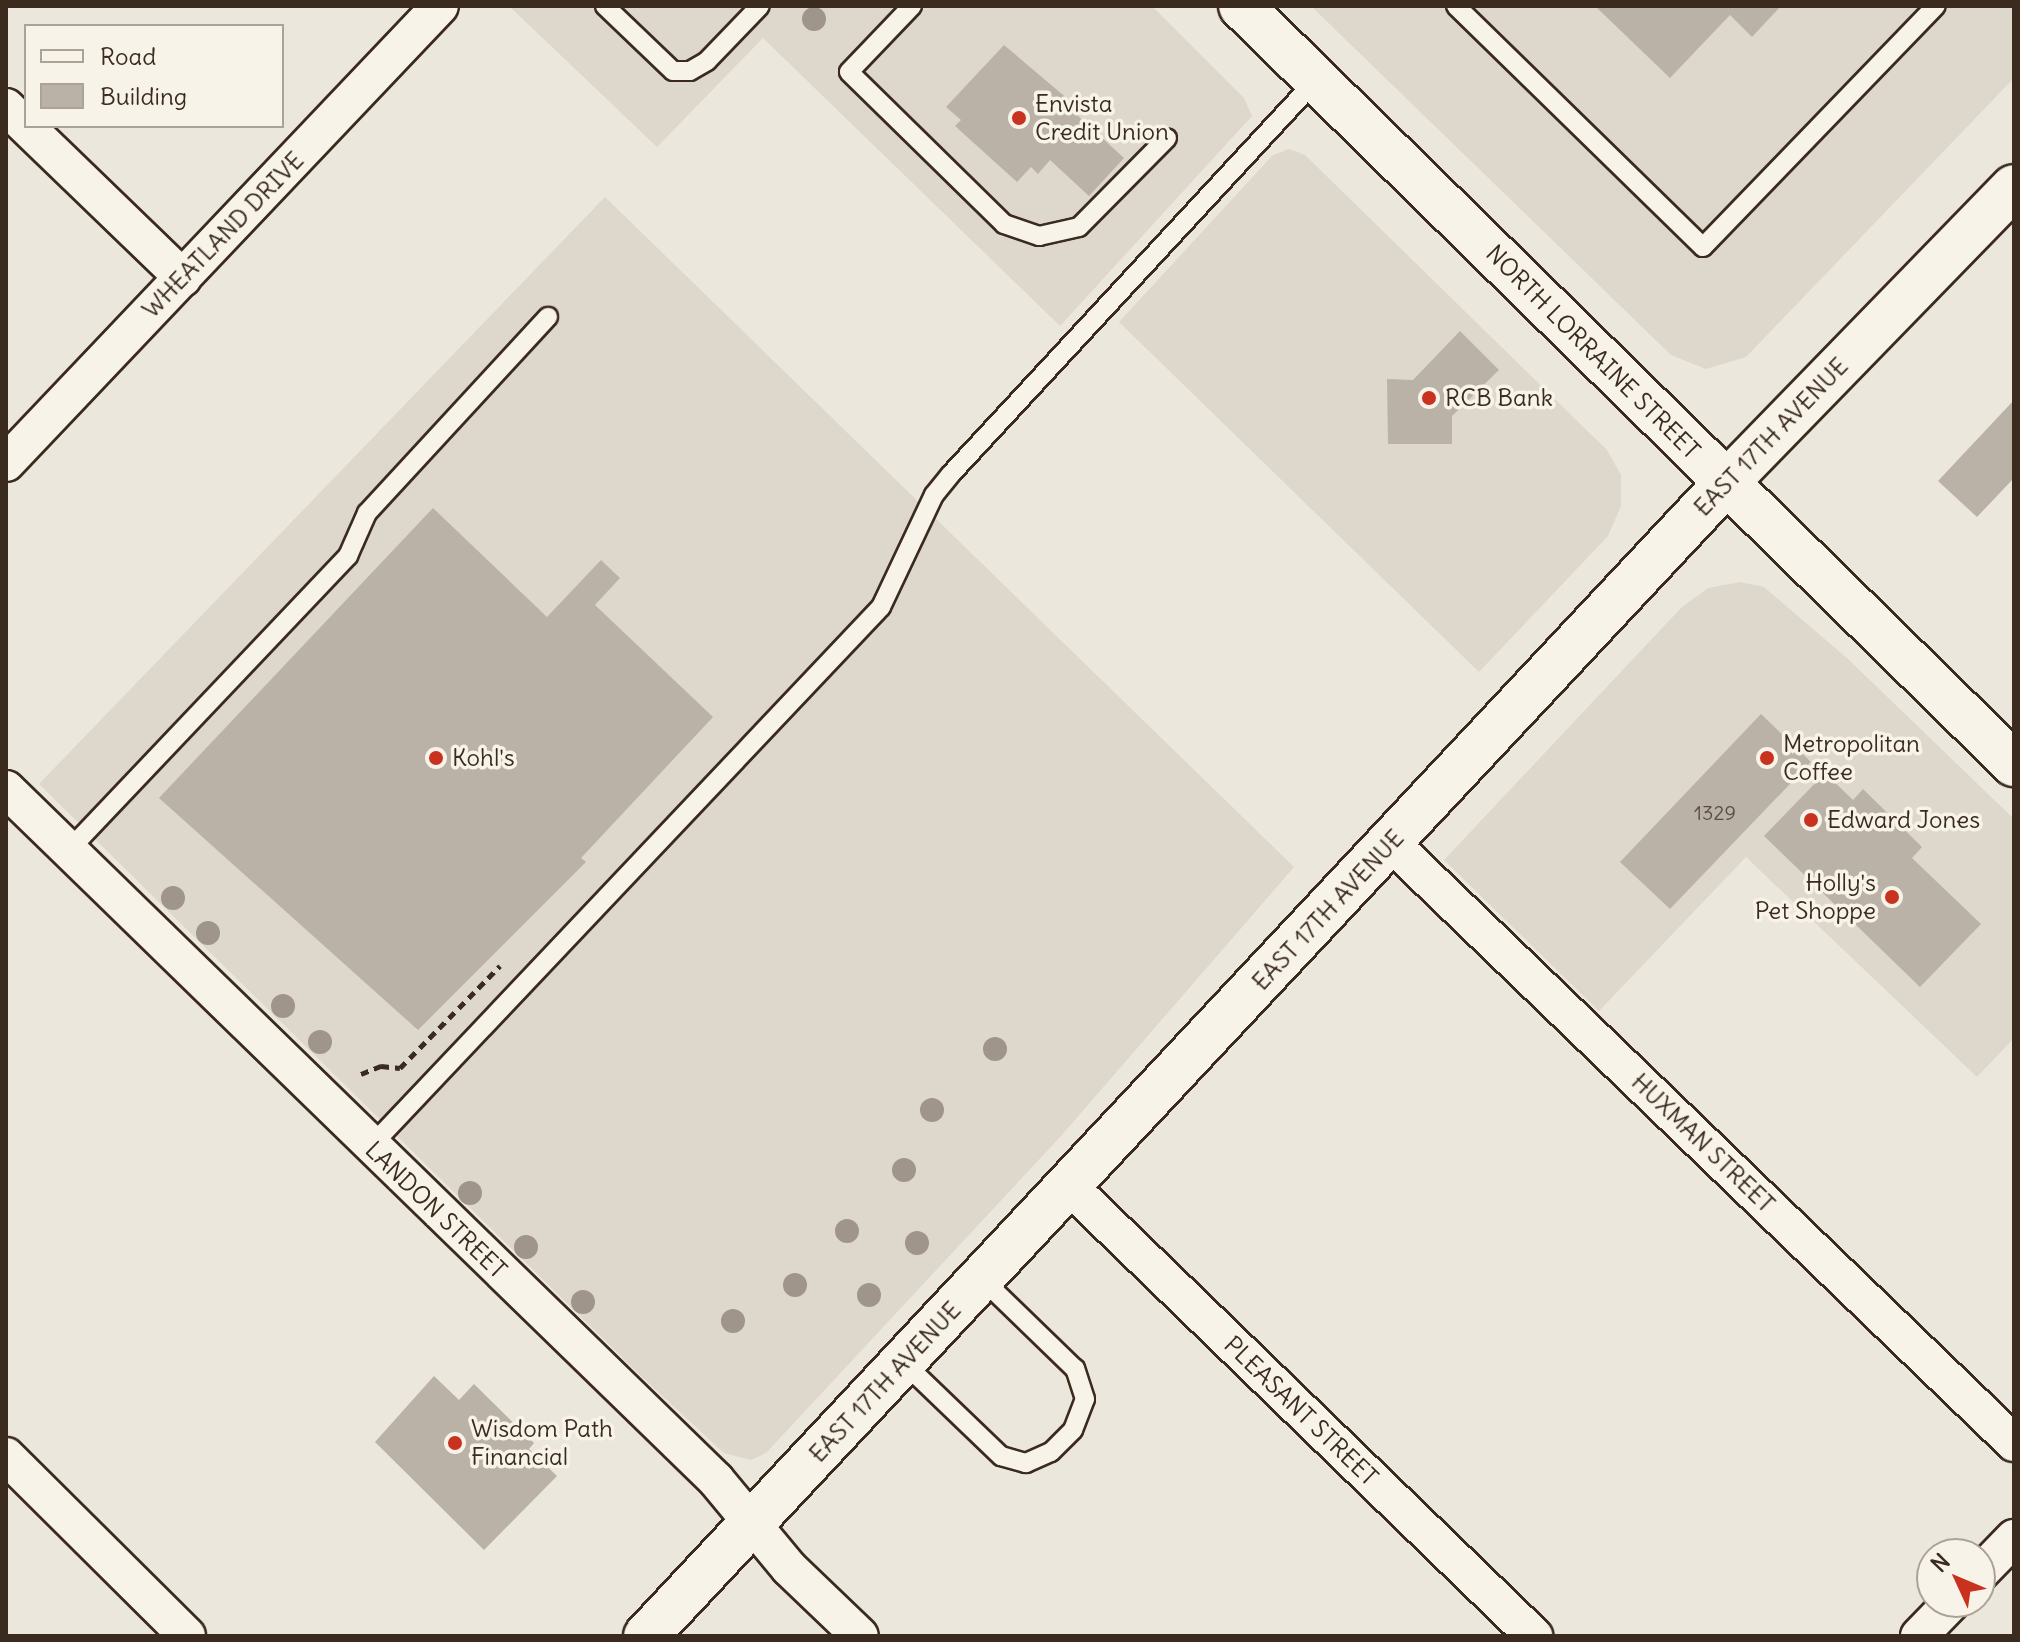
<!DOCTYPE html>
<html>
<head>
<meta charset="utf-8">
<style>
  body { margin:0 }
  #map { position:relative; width:2020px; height:1642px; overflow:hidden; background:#ece7dc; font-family:Delius,sans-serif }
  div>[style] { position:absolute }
  .built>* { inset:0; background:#ddd7cc }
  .building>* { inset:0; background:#bab2a7 }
  .path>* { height:5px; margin-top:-2.5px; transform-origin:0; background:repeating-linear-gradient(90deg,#3b2a1e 0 8px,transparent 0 14px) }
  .roads { filter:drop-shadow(2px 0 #3b2a1e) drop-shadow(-2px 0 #3b2a1e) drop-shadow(0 2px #3b2a1e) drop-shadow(0 -2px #3b2a1e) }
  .service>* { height:18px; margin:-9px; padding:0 9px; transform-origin:9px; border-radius:9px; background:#f7f3e8 }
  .minor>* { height:36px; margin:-18px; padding:0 18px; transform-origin:18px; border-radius:18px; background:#f7f3e8 }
  .tertiary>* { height:44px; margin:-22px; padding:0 22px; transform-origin:22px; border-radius:22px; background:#f7f3e8 }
  .trees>* { width:24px; height:24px; margin:-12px; border-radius:50%; background:#9f958a }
  .dots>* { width:22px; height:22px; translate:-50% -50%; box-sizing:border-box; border:4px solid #f7f3e8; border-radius:50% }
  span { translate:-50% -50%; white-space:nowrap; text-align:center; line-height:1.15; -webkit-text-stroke:7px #f7f3e8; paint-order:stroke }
  .number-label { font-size:20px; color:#5b4c40 }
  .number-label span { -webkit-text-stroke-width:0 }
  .poi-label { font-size:24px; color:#3b2a1e }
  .left { translate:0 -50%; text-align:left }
  .right { translate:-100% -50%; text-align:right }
  .street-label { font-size:24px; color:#3b2a1e }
  .frame { position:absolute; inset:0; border:8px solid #3b2a1e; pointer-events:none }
  .legend { position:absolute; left:24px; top:24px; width:260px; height:104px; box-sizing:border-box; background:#f7f3e8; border:2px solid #aca397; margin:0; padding:10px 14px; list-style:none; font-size:24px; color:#3b2a1e }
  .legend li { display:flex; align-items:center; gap:16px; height:40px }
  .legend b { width:40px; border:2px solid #aca397 }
  .north { position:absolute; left:1916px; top:1538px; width:80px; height:80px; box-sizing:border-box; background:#f7f3e8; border:2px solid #aca397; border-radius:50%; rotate:314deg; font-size:22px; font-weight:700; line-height:32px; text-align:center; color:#3b2a1e }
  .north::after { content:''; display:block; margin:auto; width:28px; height:36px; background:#c8321e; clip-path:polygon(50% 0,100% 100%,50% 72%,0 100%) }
</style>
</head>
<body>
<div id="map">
  <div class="built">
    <i style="clip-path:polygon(509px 6px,1152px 6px,1244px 98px,1252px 116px,1060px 326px,763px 38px,657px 147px)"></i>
    <i style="clip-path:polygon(1311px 6px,2014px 6px,2014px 78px,1746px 357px,1706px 369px,1671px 355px)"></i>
    <i style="clip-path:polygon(1289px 149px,1305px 155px,1607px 450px,1621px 475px,1621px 506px,1608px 536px,1479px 672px,1119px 322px,1273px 155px)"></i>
    <i style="clip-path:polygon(605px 197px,1294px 867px,1061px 1136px,766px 1453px,751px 1460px,724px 1453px,642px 1377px,39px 784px)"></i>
    <i style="clip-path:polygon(1740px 582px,1764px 587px,1848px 659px,2014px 819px,2014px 1038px,1977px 1077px,1746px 857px,1599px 1011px,1444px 860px,1681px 608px,1708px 588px)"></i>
  </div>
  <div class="building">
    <i style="clip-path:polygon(1595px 6px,1781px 6px,1752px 37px,1730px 15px,1670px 78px)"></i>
    <i style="clip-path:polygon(1004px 45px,1082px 111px,1078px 116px,1124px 158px,1089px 196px,1050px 160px,1038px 174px,1031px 167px,1017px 182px,955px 126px,961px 120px,946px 107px)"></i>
    <i style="clip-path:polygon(1460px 331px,1499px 370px,1452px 416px,1452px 444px,1388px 444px,1387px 379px,1413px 380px)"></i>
    <i style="clip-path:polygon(2014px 400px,2014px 478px,1977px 517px,1938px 481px)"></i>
    <i style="clip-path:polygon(433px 508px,547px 617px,601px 560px,620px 578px,595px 605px,713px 717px,581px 858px,586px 862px,418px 1030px,159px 798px)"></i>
    <i style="clip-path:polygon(1761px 714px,1811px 762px,1670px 909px,1620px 862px)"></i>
    <i style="clip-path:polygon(1825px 773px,1853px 800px,1863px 789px,1922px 847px,1912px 858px,1981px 924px,1920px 987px,1764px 836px)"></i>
    <i style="clip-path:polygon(434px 1376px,459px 1400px,474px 1384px,534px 1443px,529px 1449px,557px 1476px,484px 1550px,375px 1442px)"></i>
  </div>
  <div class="path">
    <i style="left:361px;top:1074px;width:22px;rotate:-22deg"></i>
    <i style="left:381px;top:1066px;width:19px;rotate:6deg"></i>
    <i style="left:400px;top:1068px;width:143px;rotate:-45.6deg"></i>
  </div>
  <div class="roads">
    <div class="service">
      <i style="left:605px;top:6px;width:94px;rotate:43.7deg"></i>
      <i style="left:673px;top:71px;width:17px"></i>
      <i style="left:690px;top:71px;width:20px;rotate:-30deg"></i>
      <i style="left:707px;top:61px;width:76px;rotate:-46.1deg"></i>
      <i style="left:912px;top:6px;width:91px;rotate:133.7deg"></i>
      <i style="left:849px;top:72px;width:217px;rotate:44.4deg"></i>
      <i style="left:1004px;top:224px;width:37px;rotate:19deg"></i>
      <i style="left:1039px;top:236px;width:41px;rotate:-12.7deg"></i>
      <i style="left:1079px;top:227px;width:125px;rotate:-45.3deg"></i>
      <i style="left:1456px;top:6px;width:345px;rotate:44.3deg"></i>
      <i style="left:1703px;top:247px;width:335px;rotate:-46deg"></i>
      <i style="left:68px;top:851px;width:407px;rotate:-46.5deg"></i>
      <i style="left:348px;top:556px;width:47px;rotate:-66.2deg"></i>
      <i style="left:367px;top:513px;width:267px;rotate:-47.3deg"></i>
      <i style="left:371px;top:1146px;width:742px;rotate:-46.58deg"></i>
      <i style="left:881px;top:607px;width:124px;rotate:-64.7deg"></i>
      <i style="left:934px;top:495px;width:27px;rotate:-51deg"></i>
      <i style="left:951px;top:474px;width:538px;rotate:-47.18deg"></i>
      <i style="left:903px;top:1362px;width:136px;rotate:43.8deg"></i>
      <i style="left:1001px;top:1456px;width:26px;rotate:16deg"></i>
      <i style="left:1026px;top:1463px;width:27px;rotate:-24deg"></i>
      <i style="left:1051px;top:1452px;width:31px;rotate:-45deg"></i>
      <i style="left:1073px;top:1430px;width:33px;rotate:-69deg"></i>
      <i style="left:1085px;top:1399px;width:32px;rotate:-108deg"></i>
      <i style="left:1075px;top:1369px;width:129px;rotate:-135.9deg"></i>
    </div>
    <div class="minor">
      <i style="left:6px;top:107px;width:246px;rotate:44deg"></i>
      <i style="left:6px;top:463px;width:630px;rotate:-46.48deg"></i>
      <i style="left:6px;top:789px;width:991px;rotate:44.22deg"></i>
      <i style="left:716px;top:1480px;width:114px;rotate:50.3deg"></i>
      <i style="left:789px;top:1568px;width:98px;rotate:43.8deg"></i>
      <i style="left:1391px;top:843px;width:865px;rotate:43.92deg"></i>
      <i style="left:1068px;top:1185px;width:649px;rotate:44.06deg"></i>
      <i style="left:6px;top:1456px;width:255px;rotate:44.8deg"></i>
      <i style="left:1980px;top:1573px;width:49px;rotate:-45.8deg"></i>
      <i style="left:1919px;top:1636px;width:47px;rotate:-45.9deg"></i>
    </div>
    <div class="tertiary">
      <i style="left:1241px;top:6px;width:1083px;rotate:44.44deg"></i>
      <i style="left:646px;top:1636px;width:1578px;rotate:-46.87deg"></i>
      <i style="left:1725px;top:484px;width:414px;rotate:-45.8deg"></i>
    </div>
  </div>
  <div class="trees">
    <i style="left:814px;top:19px"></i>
    <i style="left:173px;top:898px"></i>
    <i style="left:208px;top:933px"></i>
    <i style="left:283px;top:1006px"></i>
    <i style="left:320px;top:1042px"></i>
    <i style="left:995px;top:1049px"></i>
    <i style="left:932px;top:1110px"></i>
    <i style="left:904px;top:1170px"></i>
    <i style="left:470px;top:1193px"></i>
    <i style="left:847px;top:1231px"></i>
    <i style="left:917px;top:1243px"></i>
    <i style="left:526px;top:1247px"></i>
    <i style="left:795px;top:1285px"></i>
    <i style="left:869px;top:1295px"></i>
    <i style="left:583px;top:1302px"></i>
    <i style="left:733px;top:1321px"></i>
  </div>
  <div class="dots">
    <i style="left:1019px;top:118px;background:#c8321e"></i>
    <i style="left:1429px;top:398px;background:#c8321e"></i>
    <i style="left:436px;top:758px;background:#c8321e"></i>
    <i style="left:1767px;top:758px;background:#c8321e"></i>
    <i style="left:1811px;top:820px;background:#c8321e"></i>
    <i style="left:1892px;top:897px;background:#c8321e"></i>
    <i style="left:455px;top:1443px;background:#c8321e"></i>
  </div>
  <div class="number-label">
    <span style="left:1715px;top:812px">1329</span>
  </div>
  <div class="poi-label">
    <span class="left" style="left:1035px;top:118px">Envista<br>Credit Union</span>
    <span class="left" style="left:1445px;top:398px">RCB Bank</span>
    <span class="left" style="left:1783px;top:758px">Metropolitan<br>Coffee</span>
    <span class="left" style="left:452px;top:758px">Kohl's</span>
    <span class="left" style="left:1827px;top:820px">Edward Jones</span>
    <span class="right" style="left:1876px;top:897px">Holly's<br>Pet Shoppe</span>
    <span class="left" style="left:471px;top:1443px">Wisdom Path<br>Financial</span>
  </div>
  <div class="street-label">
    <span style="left:223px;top:235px;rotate:-46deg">WHEATLAND DRIVE</span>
    <span style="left:1593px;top:352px;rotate:45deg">NORTH LORRAINE STREET</span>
    <span style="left:1771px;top:437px;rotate:-46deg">EAST 17TH AVENUE</span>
    <span style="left:1328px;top:910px;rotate:-47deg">EAST 17TH AVENUE</span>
    <span style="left:1703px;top:1143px;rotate:44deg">HUXMAN STREET</span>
    <span style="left:436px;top:1210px;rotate:44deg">LANDON STREET</span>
    <span style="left:885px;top:1382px;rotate:-47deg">EAST 17TH AVENUE</span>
    <span style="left:1301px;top:1411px;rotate:44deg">PLEASANT STREET</span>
  </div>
  <div class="frame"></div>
  <ul class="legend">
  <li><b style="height:10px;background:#f7f3e8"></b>Road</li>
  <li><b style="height:22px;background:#bab2a7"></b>Building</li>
  </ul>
  <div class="north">N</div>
</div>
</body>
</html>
